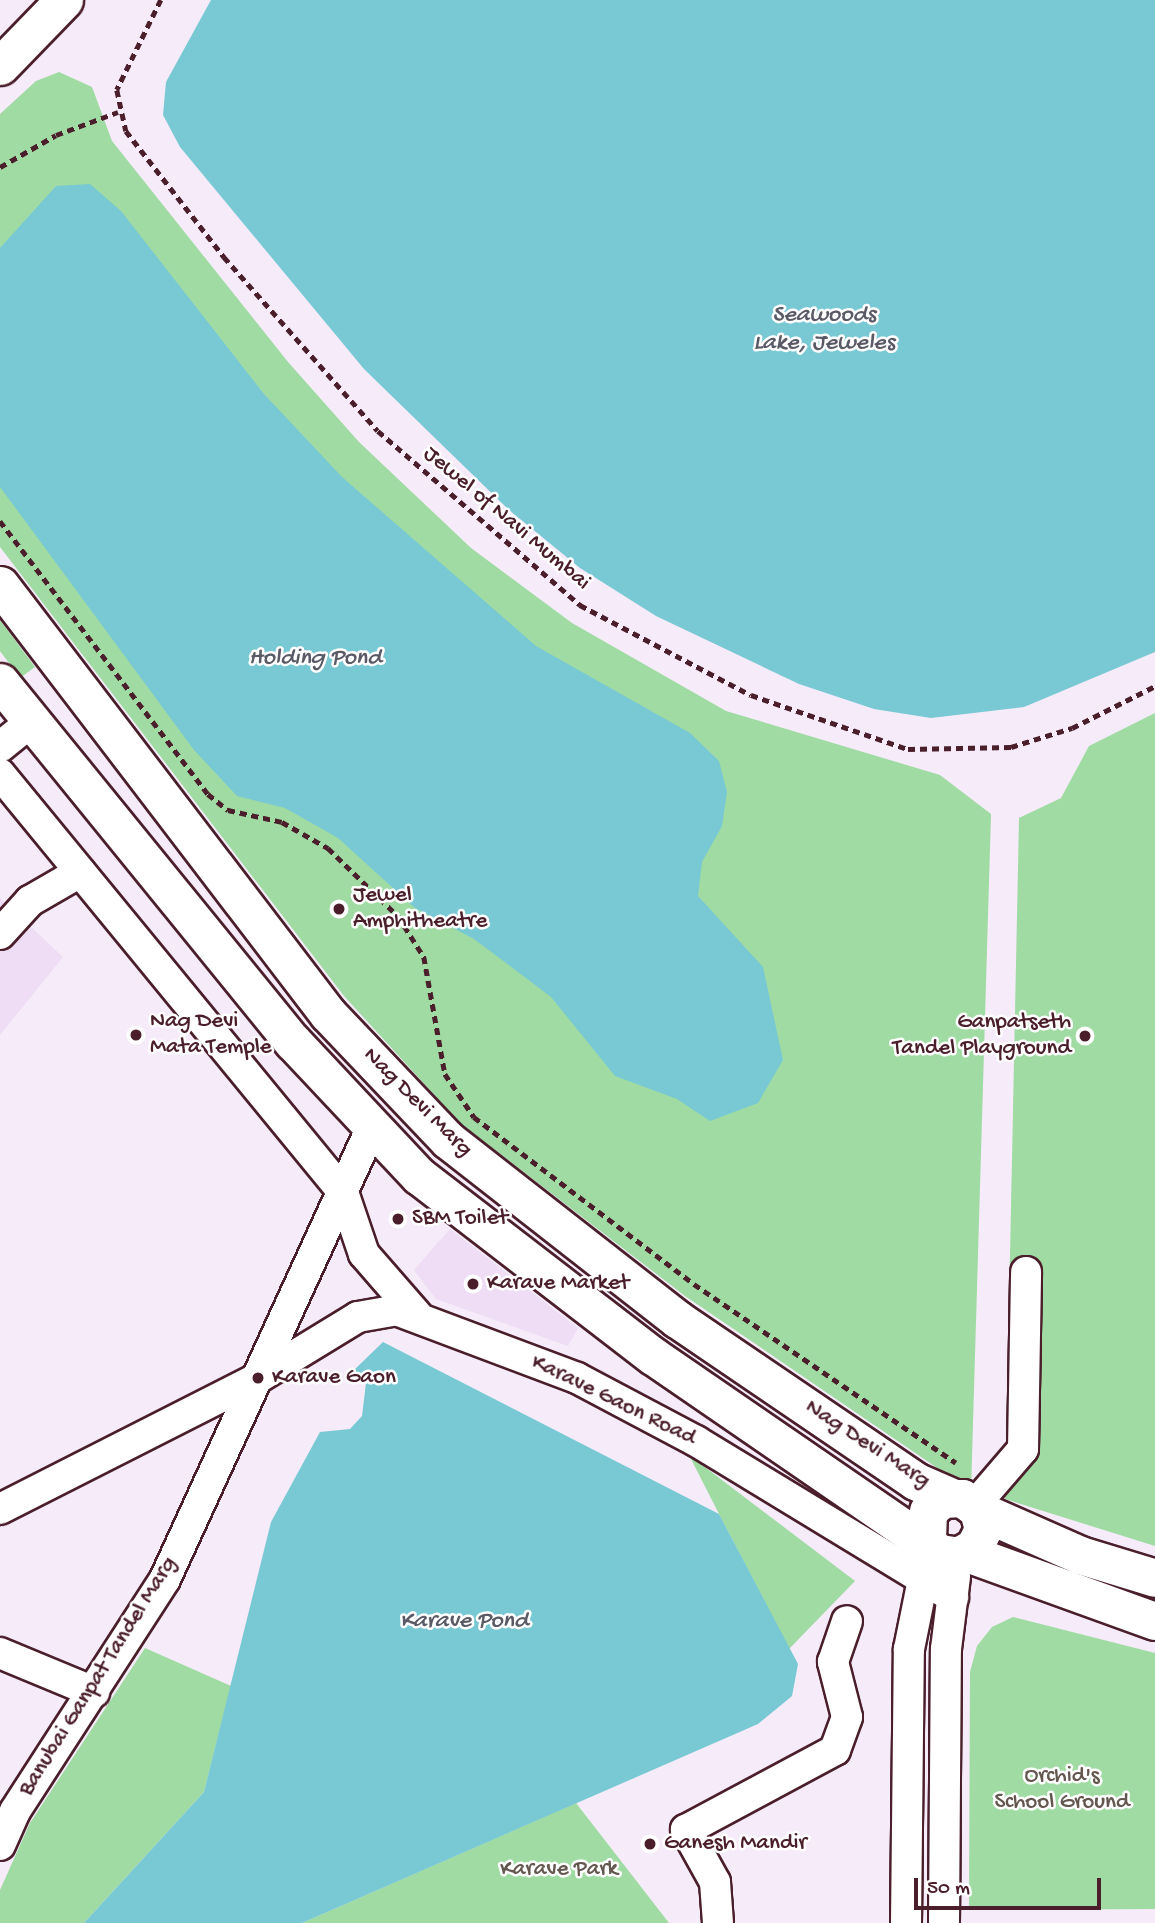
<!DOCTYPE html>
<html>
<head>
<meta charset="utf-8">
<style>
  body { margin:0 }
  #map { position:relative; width:1155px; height:1923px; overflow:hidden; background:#f5ebf9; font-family:"Gochi Hand",sans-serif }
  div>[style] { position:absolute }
  .built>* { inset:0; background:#eeddf4 }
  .green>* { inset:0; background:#9fdba2 }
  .water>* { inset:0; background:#79c9d5 }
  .path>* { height:4.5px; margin-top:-2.25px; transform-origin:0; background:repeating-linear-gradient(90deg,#4a1f2b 0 7px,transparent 0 12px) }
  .roads { filter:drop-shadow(2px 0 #4a1f2b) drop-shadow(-2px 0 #4a1f2b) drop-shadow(0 2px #4a1f2b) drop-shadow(0 -2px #4a1f2b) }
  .minor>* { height:30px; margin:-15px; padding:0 15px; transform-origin:15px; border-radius:15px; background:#fff }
  .major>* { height:37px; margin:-18.5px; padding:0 18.5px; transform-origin:18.5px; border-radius:18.5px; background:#fff }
  .dots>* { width:19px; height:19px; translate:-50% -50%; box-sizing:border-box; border:4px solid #fff; border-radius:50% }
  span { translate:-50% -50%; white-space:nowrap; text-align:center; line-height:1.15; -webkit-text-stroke:5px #fff; paint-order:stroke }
  .street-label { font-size:23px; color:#4a1f2b }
  .poi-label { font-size:23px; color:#4a1f2b }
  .left { translate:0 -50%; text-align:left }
  .right { translate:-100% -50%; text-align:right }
  .park-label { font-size:23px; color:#64574f }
  .water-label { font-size:24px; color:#5a5a66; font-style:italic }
  .scale { position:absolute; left:914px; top:1878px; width:187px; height:32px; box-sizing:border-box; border:4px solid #4a1f2b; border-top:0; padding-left:9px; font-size:21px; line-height:24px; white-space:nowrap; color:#4a1f2b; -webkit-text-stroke:5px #fff; paint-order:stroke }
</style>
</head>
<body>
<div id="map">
  <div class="built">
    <i style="clip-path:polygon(0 898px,63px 957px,0 1035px)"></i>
    <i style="clip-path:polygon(450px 1229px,578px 1328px,568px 1346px,436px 1299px,414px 1270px)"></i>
  </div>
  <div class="green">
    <i style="clip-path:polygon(59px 72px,92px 87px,112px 141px,288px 362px,359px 442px,471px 548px,572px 623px,726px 711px,940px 775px,991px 814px,971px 1491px,685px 1296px,460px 1123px,344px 996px,0 547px,0 114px,36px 81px)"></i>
    <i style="clip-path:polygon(0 620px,35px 667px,20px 678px,0 651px)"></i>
    <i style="clip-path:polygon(1155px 713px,1155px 1546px,1005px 1499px,1019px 818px,1061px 798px,1089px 746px)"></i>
    <i style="clip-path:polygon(689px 1455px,855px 1581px,789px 1649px,719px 1514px)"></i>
    <i style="clip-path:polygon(1013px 1617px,1155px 1653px,1155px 1909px,969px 1910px,970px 1672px,977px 1646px,992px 1627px)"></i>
    <i style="clip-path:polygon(145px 1648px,231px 1686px,204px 1792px,84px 1923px,0 1923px,0 1890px,30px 1823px)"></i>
    <i style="clip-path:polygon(576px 1803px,669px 1923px,302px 1923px)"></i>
  </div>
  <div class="water">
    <i style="clip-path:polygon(211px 0,1155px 0,1155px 652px,1024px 707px,931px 718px,874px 709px,799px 684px,656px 616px,580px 568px,509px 510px,364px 369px,180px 147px,163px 115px,166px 82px)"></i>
    <i style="clip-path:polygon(90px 184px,121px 211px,264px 394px,342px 477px,536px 646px,690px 733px,719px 761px,727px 792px,722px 826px,702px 862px,698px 896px,763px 967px,783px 1060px,758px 1103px,710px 1121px,677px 1099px,615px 1076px,551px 997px,474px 939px,415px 908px,338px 838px,285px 808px,237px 796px,194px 750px,0 487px,0 248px,56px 186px)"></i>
    <i style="clip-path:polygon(383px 1342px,719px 1514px,798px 1664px,792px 1696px,758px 1724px,302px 1923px,84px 1923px,204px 1792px,271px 1522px,320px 1432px,350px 1429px,362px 1416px,366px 1383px,353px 1371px)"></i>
  </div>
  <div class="path">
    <i style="left:161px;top:0;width:100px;rotate:116.1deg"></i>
    <i style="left:117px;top:90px;width:42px;rotate:77.6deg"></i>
    <i style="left:126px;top:131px;width:160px;rotate:52.1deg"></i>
    <i style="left:224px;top:257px;width:232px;rotate:48.5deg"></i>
    <i style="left:378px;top:431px;width:267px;rotate:40.7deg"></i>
    <i style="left:580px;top:605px;width:193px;rotate:27.8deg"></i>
    <i style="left:751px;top:695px;width:166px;rotate:19deg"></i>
    <i style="left:908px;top:749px;width:103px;rotate:-1.1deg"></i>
    <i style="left:1011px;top:747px;width:64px;rotate:-17.3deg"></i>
    <i style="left:1072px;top:728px;width:93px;rotate:-26.8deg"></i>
    <i style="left:0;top:167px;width:64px;rotate:-29.7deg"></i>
    <i style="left:56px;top:135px;width:66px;rotate:-20.4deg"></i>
    <i style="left:0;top:521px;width:343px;rotate:52.7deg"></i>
    <i style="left:208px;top:794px;width:26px;rotate:39deg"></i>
    <i style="left:228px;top:810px;width:55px;rotate:12.5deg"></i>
    <i style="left:282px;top:822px;width:53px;rotate:29.5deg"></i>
    <i style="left:328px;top:848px;width:98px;rotate:44.2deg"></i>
    <i style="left:398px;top:916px;width:49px;rotate:57.6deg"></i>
    <i style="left:424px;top:957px;width:119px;rotate:79.8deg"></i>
    <i style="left:445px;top:1074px;width:52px;rotate:56deg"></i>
    <i style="left:474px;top:1117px;width:276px;rotate:37.2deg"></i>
    <i style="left:694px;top:1284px;width:317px;rotate:34.3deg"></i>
  </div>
  <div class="roads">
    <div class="minor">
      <i style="left:0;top:747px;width:40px;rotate:-39deg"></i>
      <i style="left:0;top:774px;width:541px;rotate:50.63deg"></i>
      <i style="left:343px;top:1192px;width:65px;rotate:71.3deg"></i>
      <i style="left:364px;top:1254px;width:81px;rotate:49deg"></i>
      <i style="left:0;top:934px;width:45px;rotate:-47.7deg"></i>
      <i style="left:30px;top:901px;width:58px;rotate:-30.1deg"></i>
      <i style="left:974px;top:1506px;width:75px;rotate:-49.3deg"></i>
      <i style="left:1023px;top:1449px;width:177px;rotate:-89deg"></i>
      <i style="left:0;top:1509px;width:289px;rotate:-26.9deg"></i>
      <i style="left:258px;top:1378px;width:117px;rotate:-31.4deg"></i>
      <i style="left:358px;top:1317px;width:39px;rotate:-10deg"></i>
      <i style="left:396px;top:1310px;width:193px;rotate:20.6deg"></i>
      <i style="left:577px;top:1378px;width:135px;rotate:27.9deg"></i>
      <i style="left:696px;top:1441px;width:301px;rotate:31.3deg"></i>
      <i style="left:0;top:1653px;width:102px;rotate:22.5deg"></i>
      <i style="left:0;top:1845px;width:37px;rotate:-66deg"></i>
      <i style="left:15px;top:1811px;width:276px;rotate:-57.1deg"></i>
      <i style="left:165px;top:1579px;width:497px;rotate:-65.4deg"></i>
      <i style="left:718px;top:1923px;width:41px;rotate:-94.2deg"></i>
      <i style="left:715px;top:1882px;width:60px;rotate:-119.1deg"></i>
      <i style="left:686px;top:1830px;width:169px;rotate:-28.2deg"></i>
      <i style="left:835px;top:1750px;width:35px;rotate:-70deg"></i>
      <i style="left:847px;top:1717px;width:57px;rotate:-104.3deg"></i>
      <i style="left:833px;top:1662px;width:43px;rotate:-71.1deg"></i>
      <i style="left:906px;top:1923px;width:274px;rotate:-89.4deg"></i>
      <i style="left:909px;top:1649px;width:86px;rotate:-78.6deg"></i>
      <i style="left:944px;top:1923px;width:274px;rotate:-89.6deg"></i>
      <i style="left:946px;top:1649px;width:73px;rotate:-82.9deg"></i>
    </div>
    <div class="major">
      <i style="left:0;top:66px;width:92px;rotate:-45.9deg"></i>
      <i style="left:0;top:585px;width:540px;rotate:52.6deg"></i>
      <i style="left:328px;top:1014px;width:174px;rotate:46.4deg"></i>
      <i style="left:448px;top:1140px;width:291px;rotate:38deg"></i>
      <i style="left:677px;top:1319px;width:288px;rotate:34.2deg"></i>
      <i style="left:915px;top:1481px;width:40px;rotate:23.4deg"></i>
      <i style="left:0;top:682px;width:464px;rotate:50.9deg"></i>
      <i style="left:293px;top:1042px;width:184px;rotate:46.8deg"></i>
      <i style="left:419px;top:1176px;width:295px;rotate:37.6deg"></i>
      <i style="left:653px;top:1356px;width:348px;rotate:34.5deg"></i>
      <i style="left:940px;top:1553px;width:18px;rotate:9deg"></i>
      <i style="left:958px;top:1556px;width:18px;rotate:-29deg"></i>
      <i style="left:974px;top:1547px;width:20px;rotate:-63deg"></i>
      <i style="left:983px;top:1529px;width:20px;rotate:-105deg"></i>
      <i style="left:978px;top:1510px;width:20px;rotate:-143deg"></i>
      <i style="left:962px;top:1498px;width:20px;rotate:177deg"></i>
      <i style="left:942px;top:1499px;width:18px;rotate:139deg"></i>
      <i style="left:928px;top:1511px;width:28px;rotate:92deg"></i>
      <i style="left:978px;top:1510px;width:111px;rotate:23.8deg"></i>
      <i style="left:1080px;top:1555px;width:78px;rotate:17deg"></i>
      <i style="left:967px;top:1553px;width:200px;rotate:19.9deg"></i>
    </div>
  </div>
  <div class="dots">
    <i style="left:339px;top:909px;background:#4a1f2b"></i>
    <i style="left:136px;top:1035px;background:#4a1f2b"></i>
    <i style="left:1085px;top:1036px;background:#4a1f2b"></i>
    <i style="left:398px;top:1219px;background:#4a1f2b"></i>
    <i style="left:473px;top:1284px;background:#4a1f2b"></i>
    <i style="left:258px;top:1378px;background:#4a1f2b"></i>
    <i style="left:650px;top:1844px;background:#4a1f2b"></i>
  </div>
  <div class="street-label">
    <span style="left:506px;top:519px;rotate:40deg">Jewel of Navi Mumbai</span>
    <span style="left:417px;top:1103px;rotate:45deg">Nag Devi Marg</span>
    <span style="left:613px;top:1401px;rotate:26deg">Karave Gaon Road</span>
    <span style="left:867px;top:1445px;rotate:33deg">Nag Devi Marg</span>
    <span style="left:99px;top:1677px;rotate:-58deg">Banubai Ganpat Tandel Marg</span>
  </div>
  <div class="poi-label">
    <span class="left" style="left:353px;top:909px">Jewel<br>Amphitheatre</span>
    <span class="left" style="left:150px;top:1035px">Nag Devi<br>Mata Temple</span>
    <span class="right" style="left:1071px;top:1036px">Ganpatseth<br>Tandel Playground</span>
    <span class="left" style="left:412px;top:1219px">SBM Toilet</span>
    <span class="left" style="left:487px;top:1284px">Karave Market</span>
    <span class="left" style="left:272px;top:1378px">Karave Gaon</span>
    <span class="left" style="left:664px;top:1844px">Ganesh Mandir</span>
  </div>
  <div class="park-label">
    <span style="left:1062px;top:1790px">Orchid's<br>School Ground</span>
    <span style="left:559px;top:1870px">Karave Park</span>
  </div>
  <div class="water-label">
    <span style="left:824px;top:330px">Seawoods<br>Lake, Jeweles</span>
    <span style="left:315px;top:659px">Holding Pond</span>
    <span style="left:464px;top:1622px">Karave Pond</span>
  </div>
  <div class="scale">50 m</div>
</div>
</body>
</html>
